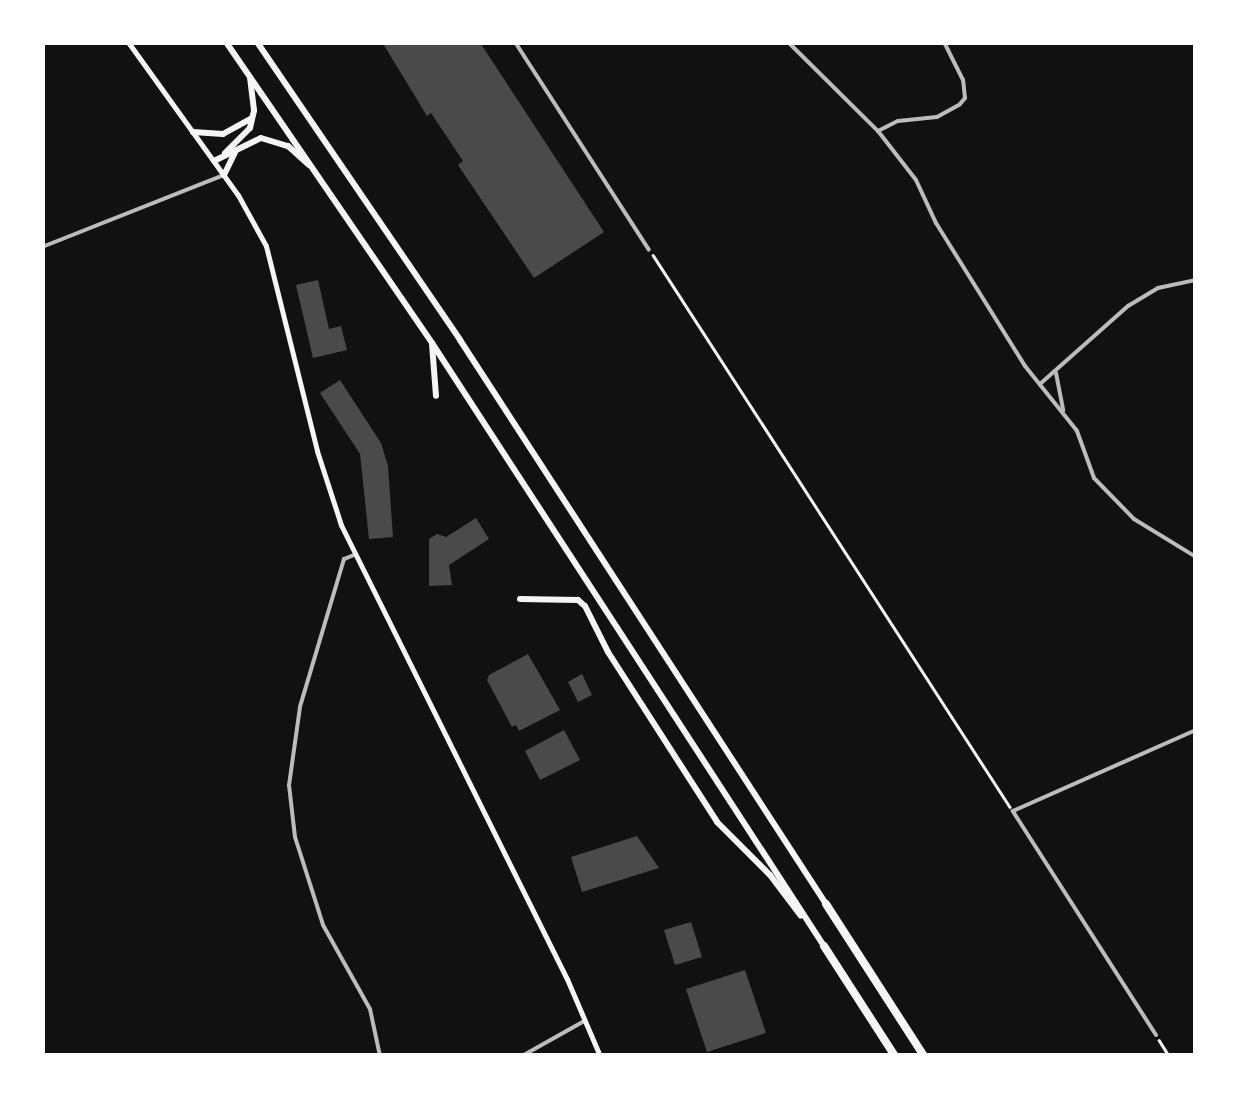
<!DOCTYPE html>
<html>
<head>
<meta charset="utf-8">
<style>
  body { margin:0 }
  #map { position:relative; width:1238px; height:1098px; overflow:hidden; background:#111; font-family:Roboto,sans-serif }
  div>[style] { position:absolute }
  .building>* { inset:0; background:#4a4a4a }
  .path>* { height:2.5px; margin:-1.25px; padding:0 1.25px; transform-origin:1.25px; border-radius:1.25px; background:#f5f5f5 }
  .minor>* { height:4px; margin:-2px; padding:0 2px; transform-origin:2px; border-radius:2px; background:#bcbcbc }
  .secondary>* { height:5px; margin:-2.5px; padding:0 2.5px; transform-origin:2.5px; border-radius:2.5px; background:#f5f5f5 }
  .trunk>* { height:6px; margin:-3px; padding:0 3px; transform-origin:3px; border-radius:3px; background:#f5f5f5 }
  .motorway>* { height:8px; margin:-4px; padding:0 4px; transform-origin:4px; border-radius:4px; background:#f5f5f5 }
  span { translate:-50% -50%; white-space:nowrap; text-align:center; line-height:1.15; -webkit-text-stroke:8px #fff; paint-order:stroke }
  .frame { position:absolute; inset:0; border:45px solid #fff; pointer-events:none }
</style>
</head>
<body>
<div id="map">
  <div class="building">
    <i style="clip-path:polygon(382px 42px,481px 44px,604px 232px,534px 278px,458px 165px,463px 161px,431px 113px,427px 116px)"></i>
    <i style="clip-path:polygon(318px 280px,329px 329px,341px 326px,347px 350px,313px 358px,296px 285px)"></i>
    <i style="clip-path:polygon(340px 380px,381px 443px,388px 466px,393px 537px,369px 539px,360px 454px,320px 393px)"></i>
    <i style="clip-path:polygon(476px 518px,489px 539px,449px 565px,452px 585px,429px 586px,429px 539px,437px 534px,446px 537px)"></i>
    <i style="clip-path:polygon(528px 654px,560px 710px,519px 731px,516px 725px,512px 727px,487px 680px,489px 675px)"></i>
    <i style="clip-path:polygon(582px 674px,592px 695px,578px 702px,568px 682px)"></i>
    <i style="clip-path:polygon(564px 730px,580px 760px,540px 780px,525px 751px)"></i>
    <i style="clip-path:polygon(637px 836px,659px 868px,582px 892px,571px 857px)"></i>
    <i style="clip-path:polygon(691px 922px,702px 957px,675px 965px,664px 930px)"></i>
    <i style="clip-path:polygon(745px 970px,766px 1033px,707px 1052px,686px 989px)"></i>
  </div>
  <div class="path">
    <i style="left:653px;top:255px;width:657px;rotate:57.11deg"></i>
    <i style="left:1159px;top:1040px;width:19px;rotate:58deg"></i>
  </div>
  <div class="minor">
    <i style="left:515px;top:42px;width:247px;rotate:57.2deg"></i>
    <i style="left:788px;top:42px;width:127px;rotate:44.7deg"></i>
    <i style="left:878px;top:131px;width:62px;rotate:52.2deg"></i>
    <i style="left:916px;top:180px;width:47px;rotate:65.1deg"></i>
    <i style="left:936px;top:223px;width:168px;rotate:58.1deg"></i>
    <i style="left:1025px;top:366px;width:83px;rotate:51.3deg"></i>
    <i style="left:1077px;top:431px;width:50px;rotate:70.1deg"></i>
    <i style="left:1094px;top:478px;width:57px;rotate:45.7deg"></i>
    <i style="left:1134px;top:519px;width:73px;rotate:31.5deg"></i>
    <i style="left:878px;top:131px;width:22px;rotate:-27deg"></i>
    <i style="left:898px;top:121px;width:39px;rotate:-6deg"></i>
    <i style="left:937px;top:117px;width:26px;rotate:-29deg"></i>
    <i style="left:960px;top:104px;width:8px;rotate:-50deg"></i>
    <i style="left:965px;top:98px;width:18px;rotate:-96deg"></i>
    <i style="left:963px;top:80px;width:42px;rotate:-116.6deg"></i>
    <i style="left:42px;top:247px;width:196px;rotate:-21.6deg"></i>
    <i style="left:1056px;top:373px;width:38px;rotate:79deg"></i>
    <i style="left:1040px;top:384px;width:118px;rotate:-41.6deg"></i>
    <i style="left:1128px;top:306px;width:35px;rotate:-31deg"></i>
    <i style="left:1158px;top:288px;width:39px;rotate:-12deg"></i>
    <i style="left:354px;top:555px;width:11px;rotate:158deg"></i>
    <i style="left:344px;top:559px;width:154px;rotate:106.6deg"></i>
    <i style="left:300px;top:707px;width:79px;rotate:98deg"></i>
    <i style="left:289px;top:785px;width:52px;rotate:83.4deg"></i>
    <i style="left:295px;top:837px;width:92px;rotate:72.3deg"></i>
    <i style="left:323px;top:925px;width:96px;rotate:60.8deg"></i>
    <i style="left:370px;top:1009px;width:48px;rotate:78deg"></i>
    <i style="left:1156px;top:1035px;width:266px;rotate:-122.6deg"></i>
    <i style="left:1013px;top:811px;width:200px;rotate:-23.9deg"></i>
    <i style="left:522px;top:1056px;width:71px;rotate:-29.4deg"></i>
  </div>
  <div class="secondary">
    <i style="left:128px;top:42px;width:188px;rotate:54.3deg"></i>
    <i style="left:238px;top:195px;width:58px;rotate:61.2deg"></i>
    <i style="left:266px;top:246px;width:211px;rotate:76deg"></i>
    <i style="left:317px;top:451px;width:78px;rotate:72deg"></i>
    <i style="left:341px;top:525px;width:507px;rotate:63.54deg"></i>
    <i style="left:567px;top:979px;width:84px;rotate:66.8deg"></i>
  </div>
  <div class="trunk">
    <i style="left:226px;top:42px;width:365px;rotate:55.6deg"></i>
    <i style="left:432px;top:343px;width:719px;rotate:56.97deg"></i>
    <i style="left:257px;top:42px;width:361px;rotate:55.7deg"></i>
    <i style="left:460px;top:340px;width:672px;rotate:57.02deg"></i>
    <i style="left:193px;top:132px;width:30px;rotate:4deg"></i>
    <i style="left:223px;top:134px;width:33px;rotate:-29deg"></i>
    <i style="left:225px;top:153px;width:35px;rotate:-45deg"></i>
    <i style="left:250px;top:128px;width:18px;rotate:-77deg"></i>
    <i style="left:254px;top:110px;width:33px;rotate:-97deg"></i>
    <i style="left:214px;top:161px;width:52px;rotate:-26.1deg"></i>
    <i style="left:261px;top:138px;width:28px;rotate:17deg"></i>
    <i style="left:288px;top:146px;width:28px;rotate:42deg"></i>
    <i style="left:224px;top:175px;width:25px;rotate:-64deg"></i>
    <i style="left:432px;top:344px;width:52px;rotate:85.6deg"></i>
    <i style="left:520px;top:599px;width:58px;rotate:1deg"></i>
    <i style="left:578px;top:600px;width:9px;rotate:41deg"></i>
    <i style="left:585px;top:606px;width:51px;rotate:63.4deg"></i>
    <i style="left:608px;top:652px;width:202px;rotate:57.3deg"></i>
    <i style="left:717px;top:822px;width:75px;rotate:45deg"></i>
    <i style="left:770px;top:875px;width:51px;rotate:52.9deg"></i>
  </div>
  <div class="motorway">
    <i style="left:826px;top:904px;width:181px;rotate:57.2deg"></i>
    <i style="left:824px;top:946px;width:131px;rotate:57.2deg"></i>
  </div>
  <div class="frame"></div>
</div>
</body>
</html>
